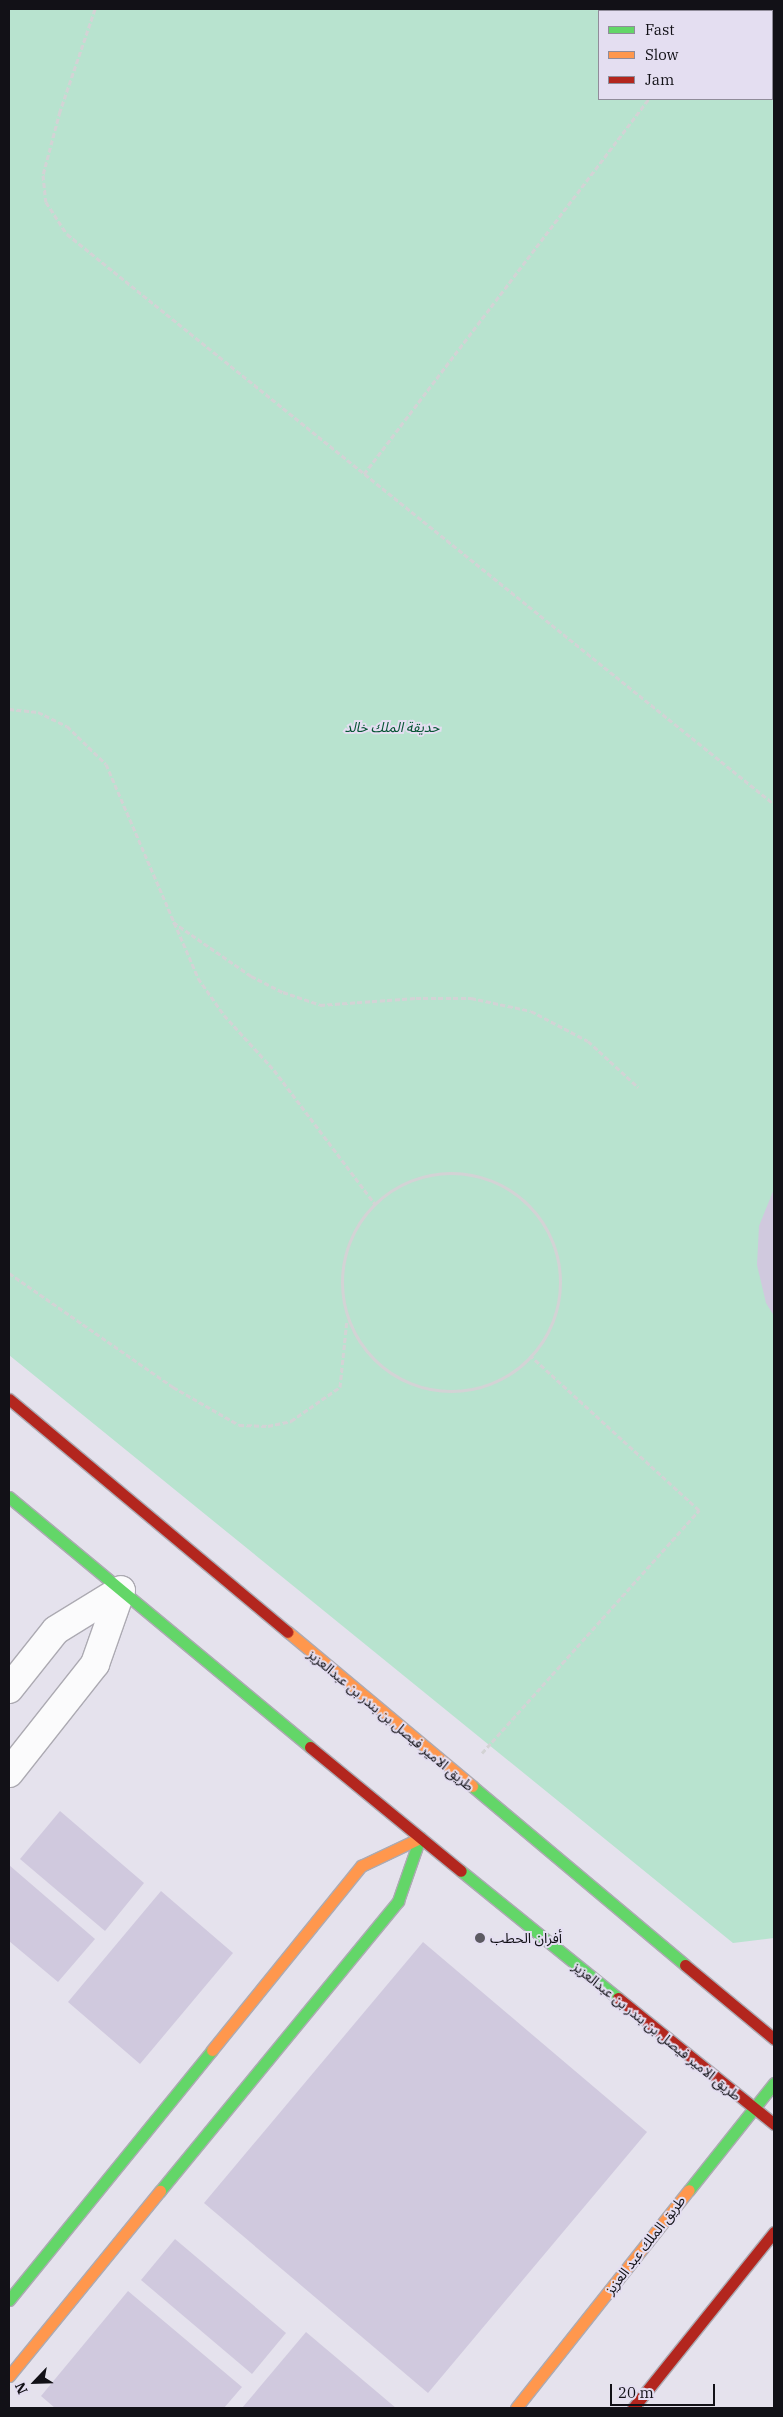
<!DOCTYPE html>
<html>
<head>
<meta charset="utf-8">
<style>
  body { margin:0 }
  #map { position:relative; width:783px; height:2417px; overflow:hidden; background:#e5e2ed; font-family:"IBM Plex Serif","Noto Sans Arabic",serif }
  div>[style] { position:absolute }
  .green>* { inset:0; background:#b8e3cf }
  .building>* { inset:0; background:#d0c9de }
  .path>* { height:3px; margin-top:-1.5px; transform-origin:0; background:repeating-linear-gradient(90deg,#d3d3d5 0 5px,transparent 0 7.5px) }
  .path>.ring { margin:-1.5px; padding:0; box-sizing:content-box; background:none; border:3px solid #d3d3d5; border-radius:50% }
  .roads { filter:drop-shadow(1px 0 #acaab2) drop-shadow(-1px 0 #acaab2) drop-shadow(0 1px #acaab2) drop-shadow(0 -1px #acaab2) }
  .street>* { height:28px; margin:-14px; padding:0 14px; transform-origin:14px; border-radius:14px; background:#fbfbfc }
  .fast>* { height:11px; margin:-5.5px; padding:0 5.5px; transform-origin:5.5px; border-radius:5.5px; background:#63d668 }
  .slow>* { height:11px; margin:-5.5px; padding:0 5.5px; transform-origin:5.5px; border-radius:5.5px; background:#ff974d }
  .jam>* { height:11px; margin:-5.5px; padding:0 5.5px; transform-origin:5.5px; border-radius:5.5px; background:#b3261e }
  .dots>* { width:14px; height:14px; translate:-50% -50%; box-sizing:border-box; border:2px solid #e4def1; border-radius:50% }
  span { translate:-50% -50%; white-space:nowrap; text-align:center; line-height:1.15; -webkit-text-stroke:4px #e4def1; paint-order:stroke }
  .park-label { font-size:14px; color:#065434; font-style:italic }
  .street-label { font-size:14px; color:#121117 }
  .poi-label { font-size:14px; color:#121117 }
  .left { translate:0 -50%; text-align:left }
  .frame { position:absolute; inset:0; border:10px solid #121117; pointer-events:none }
  .legend { position:absolute; left:598px; top:10px; width:175px; height:90px; box-sizing:border-box; background:#e4def1; border:1px solid #908c9a; margin:0; padding:6px 9px; list-style:none; font-size:15px; color:#121117 }
  .legend li { display:flex; align-items:center; gap:10px; height:25px }
  .legend b { width:25px; border:1px solid #908c9a }
  .north { position:absolute; left:10px; top:2357px; width:50px; height:50px; -webkit-text-stroke:4px #e4def1; paint-order:stroke; rotate:246deg; font-size:14px; font-weight:700; line-height:20px; text-align:center; color:#121117 }
  .north::after { content:''; display:block; margin:auto; width:18px; height:22px; background:#121117; clip-path:polygon(50% 0,100% 100%,50% 72%,0 100%) }
  .scale { position:absolute; left:610px; top:2384px; width:105px; height:22px; box-sizing:border-box; border:2px solid #121117; border-top:0; padding-left:6px; font-size:15px; line-height:18px; white-space:nowrap; color:#121117; -webkit-text-stroke:4px #e4def1; paint-order:stroke }
</style>
</head>
<body>
<div id="map">
  <div class="green">
    <i style="clip-path:polygon(evenodd,9px 9px,774px 9px,774px 1938px,733px 1943px,9px 1355px,9px 9px,599px 11px,772px 11px,772px 99px,599px 99px,599px 11px)"></i>
  </div>
  <div class="building">
    <i style="clip-path:polygon(774px 1189px,774px 1316px,766px 1303px,757px 1265px,759px 1226px)"></i>
    <i style="clip-path:polygon(60px 1811px,144px 1883px,105px 1931px,20px 1859px)"></i>
    <i style="clip-path:polygon(9px 1865px,95px 1939px,58px 1982px,9px 1941px)"></i>
    <i style="clip-path:polygon(161px 1891px,233px 1953px,140px 2064px,68px 2002px)"></i>
    <i style="clip-path:polygon(423px 1942px,647px 2132px,428px 2393px,204px 2203px)"></i>
    <i style="clip-path:polygon(175px 2239px,286px 2333px,252px 2374px,141px 2280px)"></i>
    <i style="clip-path:polygon(128px 2291px,242px 2387px,224px 2408px,55px 2408px,41px 2396px)"></i>
    <i style="clip-path:polygon(306px 2332px,396px 2408px,242px 2408px)"></i>
  </div>
  <div class="path">
    <i style="left:95px;top:9px;width:108px;rotate:108.9deg"></i>
    <i style="left:60px;top:111px;width:66px;rotate:104.9deg"></i>
    <i style="left:43px;top:175px;width:27px;rotate:84deg"></i>
    <i style="left:46px;top:202px;width:38px;rotate:57deg"></i>
    <i style="left:67px;top:234px;width:908px;rotate:38.88deg"></i>
    <i style="left:690px;top:9px;width:4px;rotate:34deg"></i>
    <i style="left:772px;top:72px;width:3px;rotate:45deg"></i>
    <i style="left:364px;top:474px;width:471px;rotate:-52.8deg"></i>
    <i style="left:9px;top:709px;width:29px;rotate:6deg"></i>
    <i style="left:38px;top:712px;width:32px;rotate:26deg"></i>
    <i style="left:67px;top:726px;width:54px;rotate:44.3deg"></i>
    <i style="left:106px;top:764px;width:233px;rotate:66.7deg"></i>
    <i style="left:198px;top:978px;width:45px;rotate:54.9deg"></i>
    <i style="left:224px;top:1015px;width:74px;rotate:47.7deg"></i>
    <i style="left:274px;top:1070px;width:168px;rotate:53deg"></i>
    <i style="left:173px;top:922px;width:95px;rotate:34.7deg"></i>
    <i style="left:251px;top:976px;width:36px;rotate:27deg"></i>
    <i style="left:283px;top:992px;width:39px;rotate:19deg"></i>
    <i style="left:320px;top:1005px;width:96px;rotate:-4.2deg"></i>
    <i style="left:416px;top:998px;width:55px"></i>
    <i style="left:471px;top:998px;width:61px;rotate:12.2deg"></i>
    <i style="left:531px;top:1011px;width:64px;rotate:27.8deg"></i>
    <i style="left:588px;top:1041px;width:68px;rotate:42.6deg"></i>
    <i class="ring" style="left:342px;top:1173px;width:215px;height:215px"></i>
    <i style="left:9px;top:1273px;width:200px;rotate:34.8deg"></i>
    <i style="left:173px;top:1387px;width:76px;rotate:29.9deg"></i>
    <i style="left:239px;top:1425px;width:29px;rotate:2deg"></i>
    <i style="left:268px;top:1426px;width:24px;rotate:-12deg"></i>
    <i style="left:291px;top:1421px;width:60px;rotate:-34.8deg"></i>
    <i style="left:340px;top:1387px;width:68px;rotate:-84.1deg"></i>
    <i style="left:482px;top:1753px;width:326px;rotate:-48.2deg"></i>
    <i style="left:699px;top:1510px;width:229px;rotate:-137.5deg"></i>
  </div>
  <div class="roads">
    <div class="street">
      <i style="left:9px;top:1689px;width:75px;rotate:-51.5deg"></i>
      <i style="left:56px;top:1630px;width:76px;rotate:-31.6deg"></i>
      <i style="left:9px;top:1773px;width:139px;rotate:-51.7deg"></i>
      <i style="left:95px;top:1664px;width:78px;rotate:-70.6deg"></i>
    </div>
    <div class="fast">
      <i style="left:9px;top:1497px;width:391px;rotate:39.7deg"></i>
      <i style="left:472px;top:1786px;width:278px;rotate:40deg"></i>
      <i style="left:461px;top:1871px;width:202px;rotate:39deg"></i>
      <i style="left:689px;top:2190px;width:137px;rotate:-51.5deg"></i>
      <i style="left:160px;top:2191px;width:375px;rotate:-50.6deg"></i>
      <i style="left:398px;top:1901px;width:67px;rotate:-70.8deg"></i>
      <i style="left:9px;top:2300px;width:322px;rotate:-50.9deg"></i>
    </div>
    <div class="slow">
      <i style="left:288px;top:1632px;width:240px;rotate:39.9deg"></i>
      <i style="left:212px;top:2050px;width:237px;rotate:-51deg"></i>
      <i style="left:361px;top:1866px;width:65px;rotate:-25.4deg"></i>
      <i style="left:9px;top:2376px;width:239px;rotate:-50.8deg"></i>
      <i style="left:516px;top:2408px;width:278px;rotate:-51.6deg"></i>
    </div>
    <div class="jam">
      <i style="left:9px;top:1399px;width:363px;rotate:39.9deg"></i>
      <i style="left:310px;top:1747px;width:195px;rotate:39.4deg"></i>
      <i style="left:685px;top:1965px;width:116px;rotate:39.7deg"></i>
      <i style="left:618px;top:1998px;width:201px;rotate:38.9deg"></i>
      <i style="left:633px;top:2408px;width:226px;rotate:-51.3deg"></i>
    </div>
  </div>
  <div class="dots">
    <i style="left:480px;top:1938px;background:#5c5a62"></i>
  </div>
  <div class="park-label">
    <span style="left:392px;top:727px">حديقة الملك خالد</span>
  </div>
  <div class="street-label">
    <span style="left:391px;top:1720px;rotate:40deg">طريق الامير فيصل بن بندر بن عبدالعزيز</span>
    <span style="left:657px;top:2031px;rotate:39deg">طريق الامير فيصل بن بندر بن عبدالعزيز</span>
    <span style="left:645px;top:2245px;rotate:-52deg">طريق الملك عبد العزيز</span>
  </div>
  <div class="poi-label">
    <span class="left" style="left:490px;top:1938px">أفران الحطب</span>
  </div>
  <div class="frame"></div>
  <ul class="legend">
  <li><b style="height:6px;background:#63d668"></b>Fast</li>
  <li><b style="height:6px;background:#ff974d"></b>Slow</li>
  <li><b style="height:6px;background:#b3261e"></b>Jam</li>
  </ul>
  <div class="north">N</div>
  <div class="scale">20 m</div>
</div>
</body>
</html>
